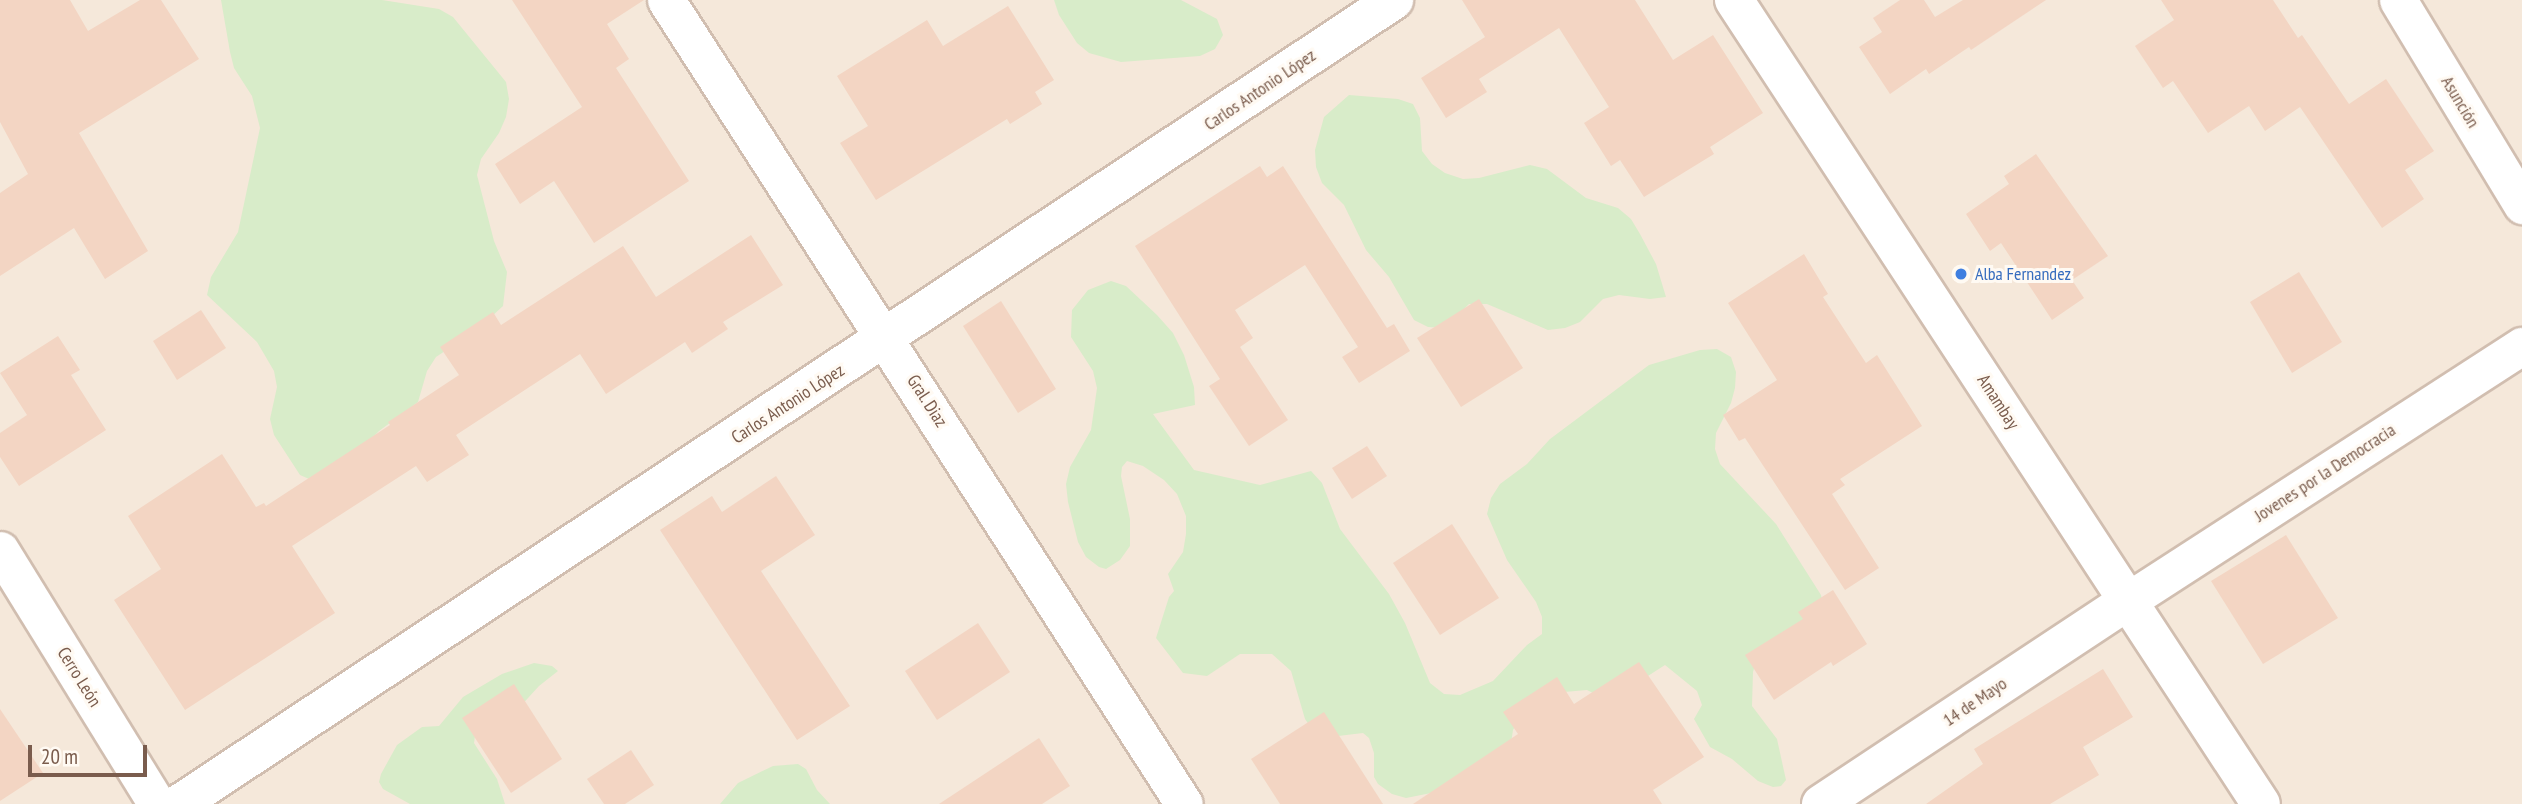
<!DOCTYPE html>
<html>
<head>
<meta charset="utf-8">
<style>
  body { margin:0 }
  #map { position:relative; width:2522px; height:804px; overflow:hidden; background:#fdf6ec; font-family:"PT Sans Narrow",sans-serif }
  div>[style] { position:absolute }
  .residential>* { inset:0; background:#f5e8da }
  .green>* { inset:0; background:#d8ecc9 }
  .building>* { inset:0; background:#f3d5c3 }
  .roads { filter:drop-shadow(2px 0 #d1beb0) drop-shadow(-2px 0 #d1beb0) drop-shadow(0 2px #d1beb0) drop-shadow(0 -2px #d1beb0) }
  .minor>* { height:37px; margin:-18.5px; padding:0 18.5px; transform-origin:18.5px; border-radius:18.5px; background:#fff }
  .tertiary>* { height:38px; margin:-19px; padding:0 19px; transform-origin:19px; border-radius:19px; background:#fff }
  .secondary>* { height:38px; margin:-19px; padding:0 19px; transform-origin:19px; border-radius:19px; background:#fff }
  .dots>* { width:19px; height:19px; translate:-50% -50%; box-sizing:border-box; border:4px solid #fffaf3; border-radius:50% }
  span { translate:-50% -50%; white-space:nowrap; text-align:center; line-height:1.15; -webkit-text-stroke:6px #fffaf3; paint-order:stroke }
  .street-label { font-size:18px; color:#7a5c4d }
  .shop-label { font-size:18px; color:#366cbe }
  .left { translate:0 -50%; text-align:left }
  .scale { position:absolute; left:28px; top:745px; width:119px; height:32px; box-sizing:border-box; border:4px solid #7a5c4d; border-top:0; padding-left:9px; font-size:21px; line-height:24px; white-space:nowrap; color:#7a5c4d; -webkit-text-stroke:5px #fffaf3; paint-order:stroke }
</style>
</head>
<body>
<div id="map">
  <div class="residential">
    <i style="clip-path:polygon(0 0,2522px 0,2522px 804px,0 804px)"></i>
  </div>
  <div class="green">
    <i style="clip-path:polygon(221px 0,382px 0,439px 9px,453px 17px,506px 82px,509px 99px,506px 117px,499px 133px,481px 159px,477px 175px,494px 241px,507px 272px,503px 306px,478px 329px,436px 357px,427px 371px,418px 402px,379px 431px,344px 467px,316px 482px,300px 475px,274px 435px,270px 419px,277px 387px,274px 371px,257px 342px,207px 295px,211px 277px,238px 232px,260px 128px,252px 96px,234px 68px,230px 52px)"></i>
    <i style="clip-path:polygon(1054px 0,1181px 0,1217px 19px,1223px 35px,1215px 49px,1200px 56px,1121px 62px,1089px 53px,1077px 43px,1059px 15px)"></i>
    <i style="clip-path:polygon(1349px 95px,1398px 99px,1413px 104px,1420px 118px,1422px 151px,1432px 164px,1445px 173px,1463px 179px,1479px 178px,1530px 165px,1547px 169px,1586px 198px,1618px 208px,1631px 219px,1640px 234px,1656px 264px,1666px 297px,1650px 299px,1619px 295px,1603px 299px,1580px 322px,1565px 328px,1548px 330px,1487px 304px,1469px 304px,1445px 328px,1428px 327px,1414px 320px,1389px 277px,1366px 250px,1344px 205px,1322px 183px,1316px 167px,1315px 150px,1324px 117px)"></i>
    <i style="clip-path:polygon(1111px 281px,1126px 286px,1157px 315px,1173px 333px,1184px 355px,1194px 387px,1195px 405px,1153px 414px,1194px 470px,1260px 485px,1311px 471px,1322px 483px,1340px 529px,1389px 594px,1405px 623px,1430px 683px,1444px 694px,1460px 695px,1493px 681px,1527px 645px,1542px 634px,1542px 617px,1536px 602px,1507px 560px,1487px 514px,1491px 498px,1500px 484px,1527px 464px,1550px 439px,1649px 365px,1700px 350px,1717px 349px,1731px 357px,1736px 372px,1735px 388px,1731px 403px,1716px 433px,1715px 449px,1720px 464px,1776px 524px,1821px 595px,1825px 618px,1755px 665px,1753px 672px,1752px 706px,1777px 739px,1786px 780px,1781px 786px,1773px 787px,1758px 781px,1732px 759px,1710px 747px,1694px 719px,1702px 705px,1697px 691px,1665px 665px,1609px 701px,1587px 690px,1564px 692px,1517px 723px,1513px 730px,1508px 763px,1431px 793px,1406px 798px,1392px 794px,1378px 784px,1374px 777px,1374px 753px,1369px 738px,1363px 733px,1338px 736px,1314px 732px,1305px 719px,1291px 671px,1272px 654px,1240px 654px,1207px 676px,1183px 673px,1156px 638px,1169px 597px,1174px 591px,1168px 574px,1183px 552px,1186px 534px,1186px 516px,1177px 494px,1164px 480px,1143px 466px,1127px 461px,1122px 467px,1121px 476px,1130px 519px,1130px 546px,1120px 560px,1106px 569px,1099px 567px,1086px 557px,1078px 542px,1068px 502px,1066px 484px,1070px 467px,1091px 430px,1097px 388px,1093px 371px,1071px 337px,1072px 310px,1088px 290px)"></i>
    <i style="clip-path:polygon(534px 663px,552px 666px,558px 671px,539px 686px,517px 710px,475px 736px,474px 743px,497px 779px,505px 804px,410px 804px,383px 789px,379px 782px,381px 774px,397px 745px,422px 727px,439px 726px,463px 697px,502px 674px)"></i>
    <i style="clip-path:polygon(798px 764px,806px 769px,817px 790px,830px 804px,720px 804px,738px 783px,773px 766px)"></i>
  </div>
  <div class="building">
    <i style="clip-path:polygon(0 0,70px 0,88px 31px,140px 0,161px 0,199px 59px,79px 133px,148px 251px,105px 279px,74px 228px,0 276px,0 193px,28px 174px,0 122px)"></i>
    <i style="clip-path:polygon(512px 0,644px 0,607px 24px,629px 59px,616px 68px,689px 181px,594px 243px,554px 181px,520px 204px,495px 164px,582px 107px)"></i>
    <i style="clip-path:polygon(1462px 0,1635px 0,1673px 60px,1713px 35px,1763px 113px,1710px 147px,1714px 154px,1644px 197px,1620px 160px,1611px 166px,1584px 123px,1609px 107px,1559px 28px,1479px 79px,1487px 92px,1446px 118px,1421px 78px,1485px 37px)"></i>
    <i style="clip-path:polygon(1900px 0,1924px 0,1935px 17px,1963px 0,2046px 0,1971px 50px,1969px 47px,1929px 74px,1926px 69px,1890px 94px,1859px 47px,1882px 32px,1873px 18px)"></i>
    <i style="clip-path:polygon(2161px 0,2273px 0,2298px 38px,2302px 35px,2349px 104px,2386px 79px,2434px 151px,2405px 170px,2424px 199px,2382px 228px,2300px 107px,2265px 131px,2249px 106px,2208px 133px,2173px 81px,2163px 88px,2135px 46px,2174px 20px)"></i>
    <i style="clip-path:polygon(1008px 6px,1054px 80px,1035px 92px,1042px 104px,1010px 124px,1007px 119px,876px 200px,840px 143px,868px 126px,837px 76px,927px 20px,943px 46px)"></i>
    <i style="clip-path:polygon(2036px 154px,2108px 256px,2072px 280px,2084px 298px,2052px 320px,2001px 243px,1990px 251px,1966px 214px,2009px 184px,2004px 176px)"></i>
    <i style="clip-path:polygon(1260px 166px,1267px 177px,1283px 166px,1387px 328px,1394px 324px,1410px 351px,1359px 383px,1342px 357px,1358px 347px,1305px 265px,1235px 310px,1253px 338px,1240px 347px,1288px 420px,1249px 446px,1209px 386px,1220px 379px,1135px 246px)"></i>
    <i style="clip-path:polygon(751px 235px,783px 285px,723px 322px,728px 329px,692px 353px,685px 342px,606px 394px,580px 354px,456px 435px,469px 455px,427px 482px,416px 466px,292px 546px,335px 613px,185px 710px,114px 600px,161px 569px,128px 516px,222px 454px,256px 507px,264px 503px,266px 506px,390px 425px,388px 422px,459px 375px,440px 347px,493px 312px,501px 325px,623px 246px,656px 297px)"></i>
    <i style="clip-path:polygon(1804px 254px,1828px 294px,1823px 297px,1866px 363px,1877px 355px,1922px 426px,1840px 479px,1845px 485px,1832px 494px,1879px 568px,1845px 590px,1745px 438px,1739px 441px,1723px 415px,1777px 380px,1728px 303px)"></i>
    <i style="clip-path:polygon(2299px 272px,2342px 342px,2292px 373px,2250px 302px)"></i>
    <i style="clip-path:polygon(1479px 299px,1523px 368px,1461px 407px,1417px 338px)"></i>
    <i style="clip-path:polygon(1001px 301px,1056px 389px,1018px 413px,963px 326px)"></i>
    <i style="clip-path:polygon(201px 310px,226px 348px,177px 380px,153px 341px)"></i>
    <i style="clip-path:polygon(58px 336px,80px 370px,71px 375px,106px 430px,19px 486px,0 457px,0 433px,27px 415px,0 373px)"></i>
    <i style="clip-path:polygon(1367px 446px,1387px 476px,1352px 499px,1332px 468px)"></i>
    <i style="clip-path:polygon(776px 476px,815px 535px,761px 571px,850px 706px,797px 740px,660px 530px,712px 496px,722px 512px)"></i>
    <i style="clip-path:polygon(1452px 524px,1499px 598px,1440px 635px,1393px 563px)"></i>
    <i style="clip-path:polygon(2286px 535px,2338px 618px,2263px 664px,2211px 581px)"></i>
    <i style="clip-path:polygon(1833px 590px,1867px 644px,1833px 666px,1831px 662px,1774px 700px,1745px 655px,1803px 619px,1798px 612px)"></i>
    <i style="clip-path:polygon(978px 623px,1010px 672px,937px 720px,905px 671px)"></i>
    <i style="clip-path:polygon(1639px 662px,1704px 757px,1653px 790px,1662px 804px,1413px 804px,1518px 734px,1503px 712px,1557px 677px,1574px 704px)"></i>
    <i style="clip-path:polygon(2103px 669px,2133px 717px,2083px 747px,2099px 775px,2050px 804px,1926px 804px,1983px 764px,1974px 749px)"></i>
    <i style="clip-path:polygon(514px 684px,562px 759px,511px 793px,462px 718px)"></i>
    <i style="clip-path:polygon(0 709px,43px 773px,0 801px)"></i>
    <i style="clip-path:polygon(1324px 712px,1383px 804px,1280px 804px,1251px 759px)"></i>
    <i style="clip-path:polygon(1039px 738px,1070px 786px,1042px 804px,939px 804px)"></i>
    <i style="clip-path:polygon(631px 750px,654px 785px,625px 804px,604px 804px,587px 779px)"></i>
  </div>
  <div class="roads">
    <div class="minor">
      <i style="left:666px;top:0;width:956px;rotate:57.21deg"></i>
      <i style="left:2398px;top:0;width:240px;rotate:58.8deg"></i>
      <i style="left:0;top:550px;width:299px;rotate:58.3deg"></i>
      <i style="left:2129px;top:600px;width:468px;rotate:-32.9deg"></i>
    </div>
    <div class="tertiary">
      <i style="left:1821px;top:804px;width:369px;rotate:-33.5deg"></i>
    </div>
    <div class="secondary">
      <i style="left:1734px;top:0;width:961px;rotate:56.76deg"></i>
      <i style="left:179px;top:804px;width:1457px;rotate:-33.49deg"></i>
    </div>
  </div>
  <div class="dots">
    <i style="left:1961px;top:274px;background:#3f7fe0"></i>
  </div>
  <div class="street-label">
    <span style="left:1260px;top:90px;rotate:-34deg">Carlos Antonio López</span>
    <span style="left:2460px;top:102px;rotate:59deg">Asunción</span>
    <span style="left:927px;top:401px;rotate:57deg">Gral. Diaz</span>
    <span style="left:1998px;top:402px;rotate:57deg">Amambay</span>
    <span style="left:788px;top:404px;rotate:-33deg">Carlos Antonio López</span>
    <span style="left:2325px;top:473px;rotate:-33deg">Jovenes por la Democracia</span>
    <span style="left:79px;top:677px;rotate:58deg">Cerro León</span>
    <span style="left:1975px;top:702px;rotate:-34deg">14 de Mayo</span>
  </div>
  <div class="shop-label">
    <span class="left" style="left:1975px;top:274px">Alba Fernandez</span>
  </div>
  <div class="scale">20 m</div>
</div>
</body>
</html>
